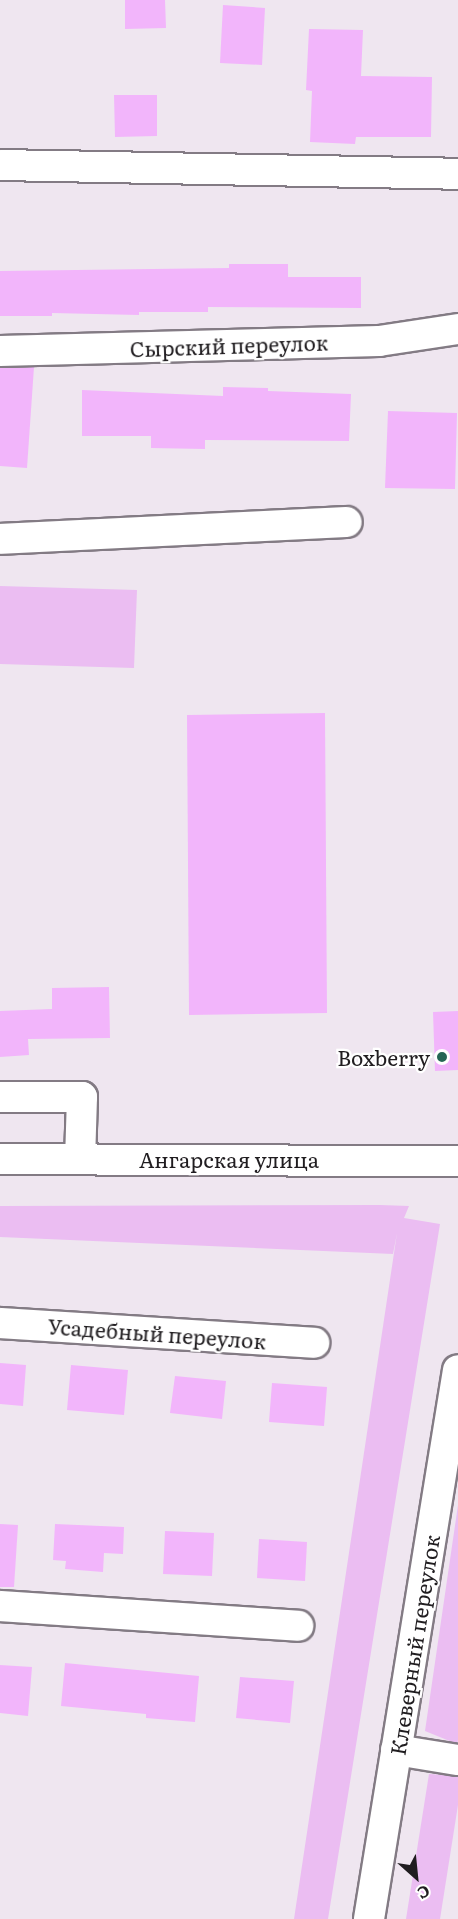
<!DOCTYPE html>
<html>
<head>
<meta charset="utf-8">
<style>
  body { margin:0 }
  #map { position:relative; width:458px; height:1919px; overflow:hidden; background:#efe6f0; font-family:Literata,serif }
  div>[style] { position:absolute }
  .green>* { inset:0; background:#ebbdf2 }
  .building>* { inset:0; background:#f2b5fb }
  .roads { filter:drop-shadow(2px 0 #837b84) drop-shadow(-2px 0 #837b84) drop-shadow(0 2px #837b84) drop-shadow(0 -2px #837b84) }
  .minor>* { height:30px; margin:-15px; padding:0 15px; transform-origin:15px; border-radius:15px; background:#fff }
  .dots>* { width:16px; height:16px; translate:-50% -50%; box-sizing:border-box; border:3px solid #fff; border-radius:50% }
  span { translate:-50% -50%; white-space:nowrap; text-align:center; line-height:1.15; -webkit-text-stroke:4.5px #fff; paint-order:stroke }
  .street-label { font-size:21px; color:#201d20 }
  .poi-label { font-size:21px; color:#201d20 }
  .right { translate:-100% -50%; text-align:right }
  .north { position:absolute; left:386px; top:1847px; width:60px; height:60px; -webkit-text-stroke:4px #fff; paint-order:stroke; rotate:153deg; font-size:16px; font-weight:700; line-height:24px; text-align:center; color:#201d20 }
  .north::after { content:''; display:block; margin:auto; width:21px; height:27px; background:#201d20; clip-path:polygon(50% 0,100% 100%,50% 72%,0 100%) }
</style>
</head>
<body>
<div id="map">
  <div class="green">
    <i style="clip-path:polygon(0 586px,137px 590px,134px 668px,0 664px)"></i>
    <i style="clip-path:polygon(380px 1205px,409px 1206px,404px 1218px,440px 1224px,328px 1919px,294px 1919px,397px 1233px,393px 1254px,0 1237px,0 1206px)"></i>
    <i style="clip-path:polygon(458px 1505px,458px 1740px,457px 1744px,425px 1731px)"></i>
    <i style="clip-path:polygon(429px 1774px,458px 1776px,458px 1805px,440px 1919px,406px 1919px)"></i>
  </div>
  <div class="building">
    <i style="clip-path:polygon(125px 0,165px 0,166px 28px,125px 29px)"></i>
    <i style="clip-path:polygon(223px 5px,265px 8px,262px 65px,220px 63px)"></i>
    <i style="clip-path:polygon(309px 29px,363px 30px,361px 76px,432px 77px,431px 137px,356px 137px,355px 144px,310px 142px,312px 91px,306px 90px)"></i>
    <i style="clip-path:polygon(114px 95px,157px 95px,157px 136px,115px 137px)"></i>
    <i style="clip-path:polygon(229px 264px,288px 264px,288px 277px,361px 277px,361px 308px,208px 307px,208px 312px,139px 312px,139px 315px,52px 313px,52px 316px,0 316px,0 271px,229px 268px)"></i>
    <i style="clip-path:polygon(34px 367px,27px 468px,0 466px,0 368px)"></i>
    <i style="clip-path:polygon(223px 387px,268px 388px,268px 391px,351px 394px,349px 441px,205px 440px,205px 449px,151px 448px,151px 436px,82px 436px,82px 390px,223px 396px)"></i>
    <i style="clip-path:polygon(388px 411px,457px 413px,455px 489px,385px 488px)"></i>
    <i style="clip-path:polygon(325px 713px,327px 1013px,189px 1015px,187px 715px)"></i>
    <i style="clip-path:polygon(109px 987px,110px 1038px,28px 1039px,29px 1055px,0 1057px,0 1011px,52px 1009px,52px 988px)"></i>
    <i style="clip-path:polygon(458px 1011px,458px 1070px,435px 1071px,433px 1012px)"></i>
    <i style="clip-path:polygon(0 1363px,26px 1365px,23px 1406px,0 1404px)"></i>
    <i style="clip-path:polygon(71px 1365px,128px 1370px,124px 1415px,67px 1410px)"></i>
    <i style="clip-path:polygon(175px 1376px,226px 1381px,222px 1419px,170px 1413px)"></i>
    <i style="clip-path:polygon(272px 1383px,327px 1387px,324px 1426px,269px 1422px)"></i>
    <i style="clip-path:polygon(0 1524px,18px 1525px,14px 1587px,0 1587px)"></i>
    <i style="clip-path:polygon(55px 1524px,124px 1527px,123px 1554px,104px 1553px,103px 1572px,65px 1569px,66px 1561px,53px 1560px)"></i>
    <i style="clip-path:polygon(165px 1531px,214px 1533px,212px 1576px,163px 1574px)"></i>
    <i style="clip-path:polygon(259px 1539px,307px 1542px,305px 1581px,257px 1578px)"></i>
    <i style="clip-path:polygon(65px 1663px,199px 1676px,195px 1722px,146px 1718px,146px 1714px,61px 1706px)"></i>
    <i style="clip-path:polygon(0 1665px,32px 1667px,28px 1716px,0 1713px)"></i>
    <i style="clip-path:polygon(240px 1677px,294px 1681px,290px 1723px,236px 1718px)"></i>
  </div>
  <div class="roads">
    <div class="minor">
      <i style="left:0;top:165px;width:458px;rotate:1.1deg"></i>
      <i style="left:0;top:351px;width:379px;rotate:-1.5deg"></i>
      <i style="left:379px;top:341px;width:80px;rotate:-8.6deg"></i>
      <i style="left:0;top:539px;width:347px;rotate:-2.8deg"></i>
      <i style="left:0;top:1097px;width:82px"></i>
      <i style="left:82px;top:1097px;width:62px;rotate:91.8deg"></i>
      <i style="left:0;top:1159px;width:458px;rotate:0.3deg"></i>
      <i style="left:0;top:1323px;width:315px;rotate:3.6deg"></i>
      <i style="left:0;top:1606px;width:299px;rotate:3.8deg"></i>
      <i style="left:396px;top:1750px;width:63px;rotate:9.2deg"></i>
      <i style="left:369px;top:1919px;width:556px;rotate:-80.79deg"></i>
    </div>
  </div>
  <div class="dots">
    <i style="left:442px;top:1057px;background:#266655"></i>
  </div>
  <div class="street-label">
    <span style="left:229px;top:345px;rotate:-2deg">Сырский переулок</span>
    <span style="left:229px;top:1159px">Ангарская улица</span>
    <span style="left:157px;top:1333px;rotate:4deg">Усадебный переулок</span>
    <span style="left:414px;top:1645px;rotate:-81deg">Клеверный переулок</span>
  </div>
  <div class="poi-label">
    <span class="right" style="left:430px;top:1057px">Boxberry</span>
  </div>
  <div class="north">С</div>
</div>
</body>
</html>
